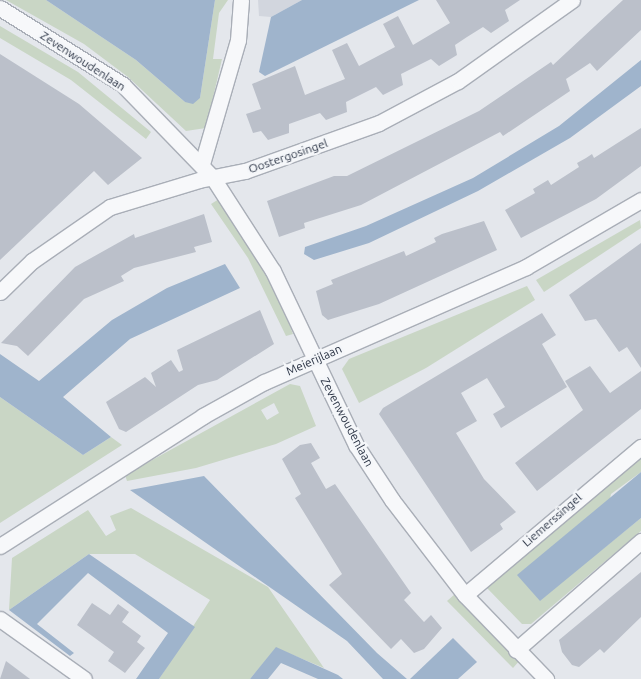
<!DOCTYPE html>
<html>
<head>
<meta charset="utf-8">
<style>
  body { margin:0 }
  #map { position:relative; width:641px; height:679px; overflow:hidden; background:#e4e7ec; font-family:Ubuntu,sans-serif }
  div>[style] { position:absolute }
  .built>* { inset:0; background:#d2d6de }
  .green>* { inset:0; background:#c9d6c5 }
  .water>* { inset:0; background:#9fb4cc }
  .building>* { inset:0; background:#bbc0ca }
  .roads { filter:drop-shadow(1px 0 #a9aeb7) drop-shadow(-1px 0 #a9aeb7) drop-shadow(0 1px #a9aeb7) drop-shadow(0 -1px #a9aeb7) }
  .street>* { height:15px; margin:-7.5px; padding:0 7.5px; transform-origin:7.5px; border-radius:7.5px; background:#f7f8fa }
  span { translate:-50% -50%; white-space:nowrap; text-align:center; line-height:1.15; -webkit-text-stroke:5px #f4f6f9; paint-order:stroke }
  .street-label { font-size:12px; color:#2b3445 }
</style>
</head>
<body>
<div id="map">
  <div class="built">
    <i style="clip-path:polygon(258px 0,302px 0,271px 17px,259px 16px)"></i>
  </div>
  <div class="green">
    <i style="clip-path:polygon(6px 0,46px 0,136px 60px,185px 102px,200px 98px,215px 0,228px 0,219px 13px,213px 59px,222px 59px,206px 128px,186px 131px,128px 77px,84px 44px)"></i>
    <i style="clip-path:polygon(0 26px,78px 72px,151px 132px,146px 139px,71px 80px,0 38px)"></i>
    <i style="clip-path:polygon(219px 199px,278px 294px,293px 334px,286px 336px,248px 258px,211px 204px)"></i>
    <i style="clip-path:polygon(640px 220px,641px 228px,544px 292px,536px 280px)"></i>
    <i style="clip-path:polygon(527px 286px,535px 300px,426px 368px,359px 403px,342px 369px,349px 359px)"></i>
    <i style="clip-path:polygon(evenodd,290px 384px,300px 386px,316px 426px,276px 444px,196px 468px,127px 481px,125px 475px,290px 384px,274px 403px,279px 413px,267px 420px,261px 410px,274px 403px)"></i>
    <i style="clip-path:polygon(0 397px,83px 455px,111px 437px,122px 445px,0 523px)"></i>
    <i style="clip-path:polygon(641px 455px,641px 472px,611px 494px,599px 552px,641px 518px,641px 531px,531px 624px,522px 624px,487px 588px,492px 579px)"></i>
    <i style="clip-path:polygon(131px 508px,268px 587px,324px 668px,276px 648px,250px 679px,159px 679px,210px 600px,135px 554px,89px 554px,9px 610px,12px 558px,88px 510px,106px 536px,116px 530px,110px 516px)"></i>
    <i style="clip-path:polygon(455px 594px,520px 660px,513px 668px,447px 601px)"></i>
  </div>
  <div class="water">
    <i style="clip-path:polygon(46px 0,215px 0,200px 98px,193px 104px,185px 102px,136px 60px)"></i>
    <i style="clip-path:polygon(302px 0,419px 0,265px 76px,259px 72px,271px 17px)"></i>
    <i style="clip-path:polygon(641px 60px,641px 86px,570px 138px,478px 191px,369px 243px,314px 260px,304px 254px,305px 247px,366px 226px,473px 178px,559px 126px)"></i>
    <i style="clip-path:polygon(225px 264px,240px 288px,130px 339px,63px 397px,111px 437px,83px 455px,0 397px,0 354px,39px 381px,112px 320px,167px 288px)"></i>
    <i style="clip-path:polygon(641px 472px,641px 518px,540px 601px,517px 575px)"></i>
    <i style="clip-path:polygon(204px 476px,377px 653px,407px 679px,383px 679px,347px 641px,130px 490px)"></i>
    <i style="clip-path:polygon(89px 554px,195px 627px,159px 679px,136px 679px,168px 633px,88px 573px,37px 624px,74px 653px,70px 656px,9px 610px)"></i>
    <i style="clip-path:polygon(453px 638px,477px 662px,458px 679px,410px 679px)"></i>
    <i style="clip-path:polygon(276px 647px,338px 675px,343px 679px,318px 679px,281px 663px,268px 679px,250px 679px)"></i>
  </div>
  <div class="building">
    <i style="clip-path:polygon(436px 0,520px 0,505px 10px,509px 21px,491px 33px,483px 27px,467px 37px,455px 45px,457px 55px,439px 66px,431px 59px,401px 74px,403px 85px,383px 95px,376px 87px,346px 102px,347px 112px,326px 120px,320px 113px,289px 124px,289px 133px,268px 140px,261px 131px,253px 133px,246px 114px,261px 109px,252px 84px,295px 66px,305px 95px,345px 79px,332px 50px,347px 43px,359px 66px,395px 47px,383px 24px,398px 16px,413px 45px,450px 23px)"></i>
    <i style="clip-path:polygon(623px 0,641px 0,641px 30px,597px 71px,590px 63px,566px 79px,570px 91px,503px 136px,500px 132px,361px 205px,304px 223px,305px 228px,279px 237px,267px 201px,334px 176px,347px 176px,479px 111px,551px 62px,553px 65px)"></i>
    <i style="clip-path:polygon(0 54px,79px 104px,142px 158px,108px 185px,94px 171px,0 260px)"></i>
    <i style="clip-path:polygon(641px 128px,641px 166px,596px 199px,521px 238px,505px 210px,535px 193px,533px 189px,548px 180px,551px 185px,579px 167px,577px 163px,586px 158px,592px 154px,594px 158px)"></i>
    <i style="clip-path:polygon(204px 214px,212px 242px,194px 247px,196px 252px,134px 268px,121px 276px,124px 281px,84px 299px,28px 356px,17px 346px,1px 343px,75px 267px,134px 234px,135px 238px)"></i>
    <i style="clip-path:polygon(484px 221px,497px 250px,379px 304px,328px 320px,322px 315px,316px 291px,333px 284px,331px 280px,404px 251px,406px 256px,436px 242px,434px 238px,442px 234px)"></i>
    <i style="clip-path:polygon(641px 243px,641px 368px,627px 347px,619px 352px,596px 319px,585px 321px,569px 295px)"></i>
    <i style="clip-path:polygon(260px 310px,274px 344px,217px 380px,198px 385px,126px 432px,119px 429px,106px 402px,145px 377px,156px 387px,151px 373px,171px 360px,179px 372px,183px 370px,177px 350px)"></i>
    <i style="clip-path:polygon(542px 313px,556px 335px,542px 344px,567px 387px,501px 428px,493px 414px,505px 407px,487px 378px,461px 393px,477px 421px,456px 433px,484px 479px,516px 512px,500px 524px,503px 529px,471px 552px,379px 414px,383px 408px)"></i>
    <i style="clip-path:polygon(590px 366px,610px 393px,641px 371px,641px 409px,537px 491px,515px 463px,583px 410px,565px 381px)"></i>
    <i style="clip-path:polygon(311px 443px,320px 458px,311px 463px,326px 489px,335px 484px,411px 593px,404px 600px,424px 622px,431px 615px,442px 628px,424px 649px,414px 653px,401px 639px,391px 649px,329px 585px,342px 574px,295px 498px,301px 494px,282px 459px,300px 445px)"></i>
    <i style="clip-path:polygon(641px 572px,641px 617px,604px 653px,600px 649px,579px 667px,572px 665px,562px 652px,559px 640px)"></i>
    <i style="clip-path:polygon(92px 603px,110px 615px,118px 604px,129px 612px,122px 622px,141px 636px,137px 642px,145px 648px,125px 673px,108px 661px,114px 652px,77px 625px)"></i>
    <i style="clip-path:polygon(6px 661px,30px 679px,0 679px)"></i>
  </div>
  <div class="roads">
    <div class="street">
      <i style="left:0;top:8px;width:145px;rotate:32deg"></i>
      <i style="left:123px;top:85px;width:129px;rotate:45.9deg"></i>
      <i style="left:213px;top:178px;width:111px;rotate:57.2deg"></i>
      <i style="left:273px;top:271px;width:193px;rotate:64.5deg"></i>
      <i style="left:356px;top:445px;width:66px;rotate:56.8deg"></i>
      <i style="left:392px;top:500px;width:120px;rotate:52.5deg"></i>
      <i style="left:465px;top:595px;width:117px;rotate:46deg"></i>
      <i style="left:202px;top:164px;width:129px;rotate:-73.8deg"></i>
      <i style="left:238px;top:40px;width:40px;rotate:-85.7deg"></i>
      <i style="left:0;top:292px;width:45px;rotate:-44.1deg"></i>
      <i style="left:32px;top:261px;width:95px;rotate:-34.7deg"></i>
      <i style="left:110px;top:207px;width:93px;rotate:-16.9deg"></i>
      <i style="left:199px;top:180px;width:47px;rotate:-11.1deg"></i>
      <i style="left:245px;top:171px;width:142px;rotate:-19.7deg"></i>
      <i style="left:379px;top:123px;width:89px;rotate:-28deg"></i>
      <i style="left:458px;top:81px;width:140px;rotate:-35.4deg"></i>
      <i style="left:0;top:546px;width:241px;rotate:-32.6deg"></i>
      <i style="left:203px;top:416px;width:70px;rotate:-29.1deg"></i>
      <i style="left:264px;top:382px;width:286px;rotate:-23.7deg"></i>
      <i style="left:526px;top:267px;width:133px;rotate:-30.2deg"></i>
      <i style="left:465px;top:595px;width:230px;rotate:-40.1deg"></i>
      <i style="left:0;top:619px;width:103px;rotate:35.5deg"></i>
      <i style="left:516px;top:650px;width:166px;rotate:-41.1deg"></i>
    </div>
  </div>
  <div class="street-label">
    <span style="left:83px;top:61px;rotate:33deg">Zevenwoudenlaan</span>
    <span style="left:288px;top:156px;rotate:-19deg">Oostergosingel</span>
    <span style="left:314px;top:360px;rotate:-24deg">Meierijlaan</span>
    <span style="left:347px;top:422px;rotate:62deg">Zevenwoudenlaan</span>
    <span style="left:552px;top:520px;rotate:-41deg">Liemerssingel</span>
  </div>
</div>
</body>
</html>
